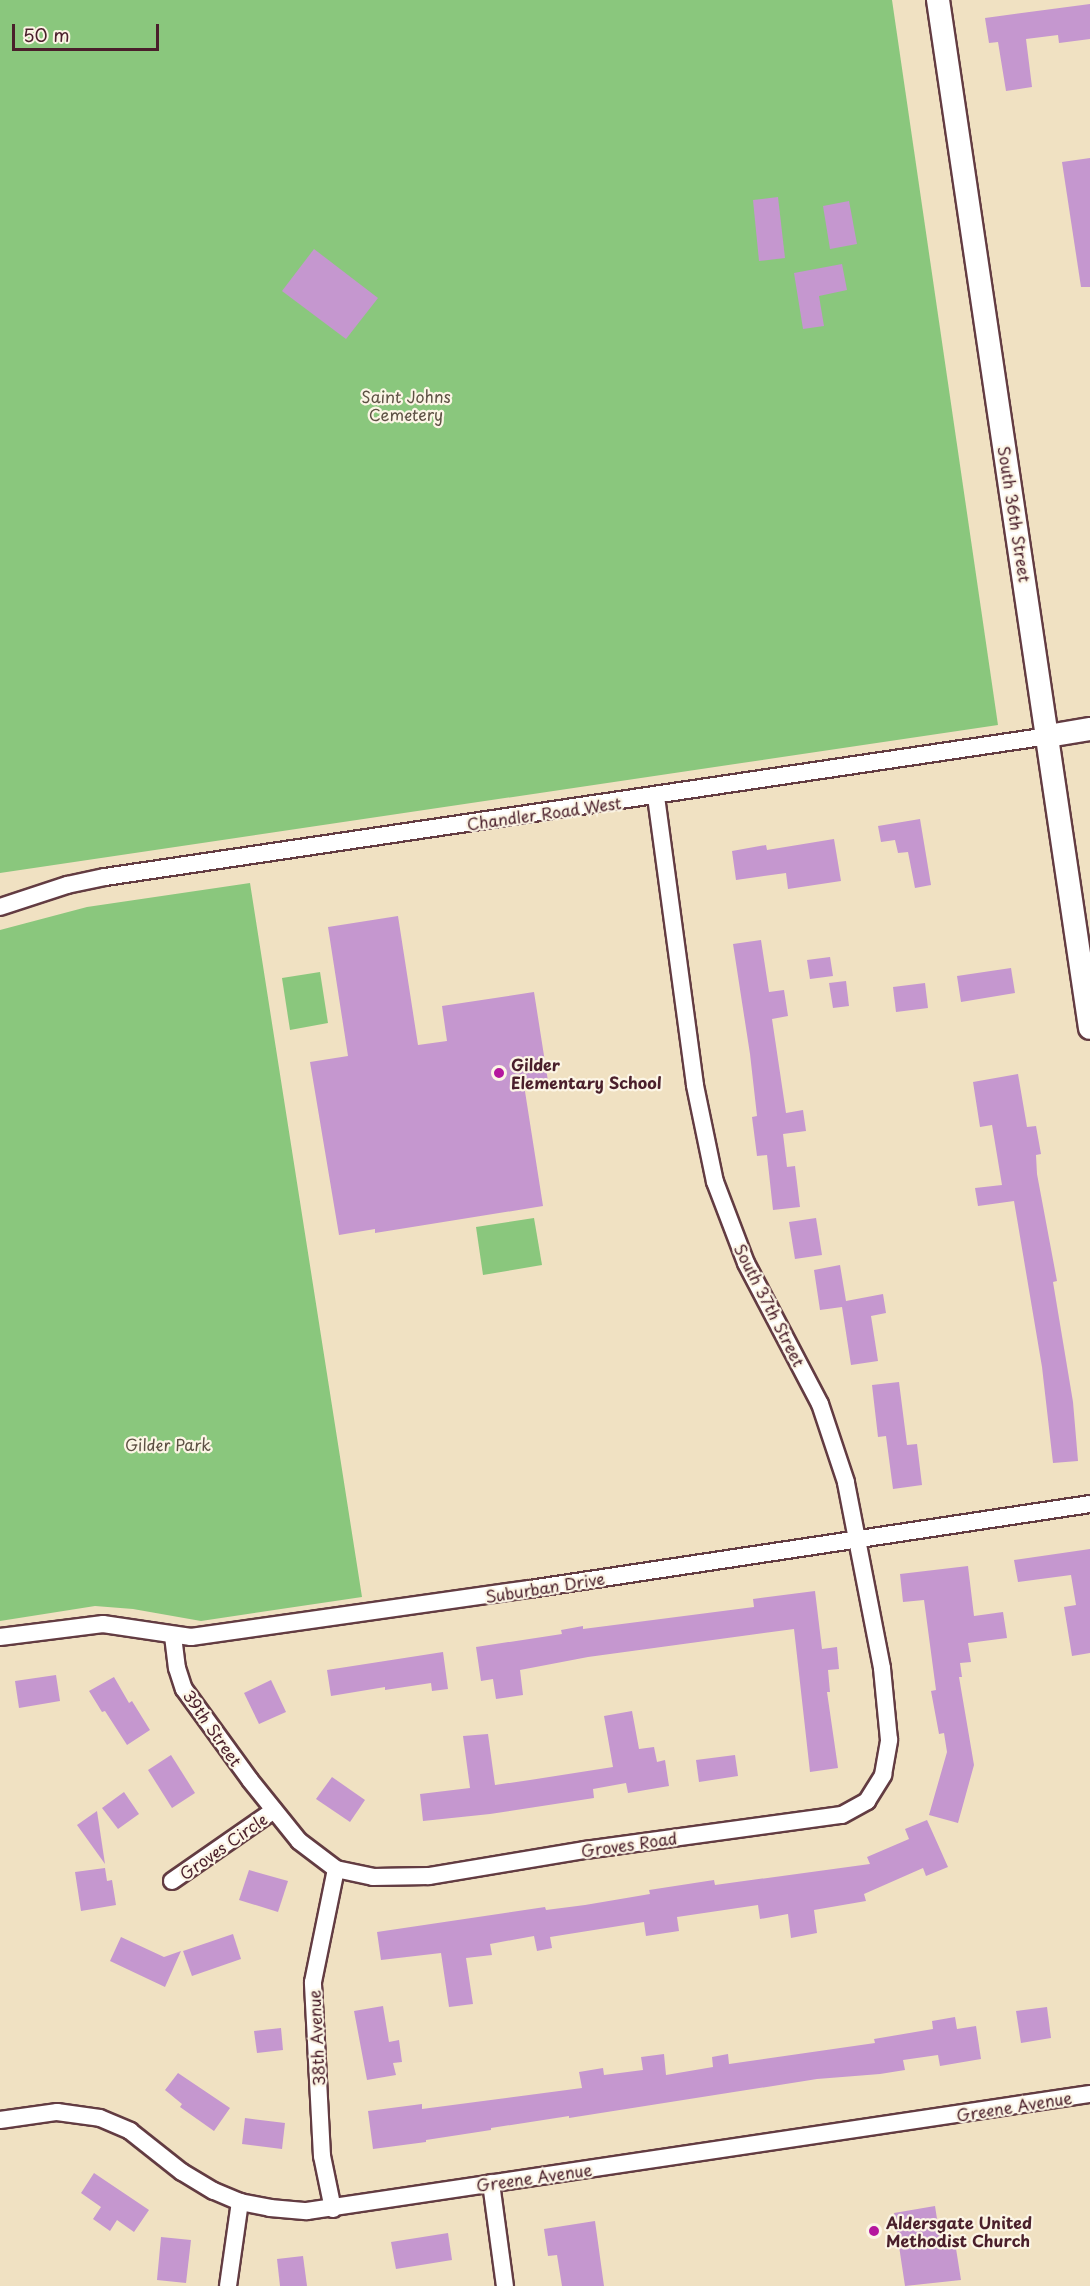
<!DOCTYPE html>
<html>
<head>
<meta charset="utf-8">
<style>
  body { margin:0 }
  #map { position:relative; width:1090px; height:2286px; overflow:hidden; background:#f0e1c2; font-family:"Playpen Sans",sans-serif }
  div>[style] { position:absolute }
  .green>* { inset:0; background:#8ac77d }
  .building>* { inset:0; background:#c597cf }
  .roads { filter:drop-shadow(2px 0 #633c42) drop-shadow(-2px 0 #633c42) drop-shadow(0 2px #633c42) drop-shadow(0 -2px #633c42) }
  .minor>* { height:16px; margin:-8px; padding:0 8px; transform-origin:8px; border-radius:8px; background:#fff }
  .secondary>* { height:22px; margin:-11px; padding:0 11px; transform-origin:11px; border-radius:11px; background:#fff }
  .dots>* { width:16px; height:16px; translate:-50% -50%; box-sizing:border-box; border:3px solid #fcf5e5; border-radius:50% }
  span { translate:-50% -50%; white-space:nowrap; text-align:center; line-height:1.15; -webkit-text-stroke:4.5px #fcf5e5; paint-order:stroke }
  .park-label { font-size:16px; color:#5d5144 }
  .street-label { font-size:16px; color:#4a1f2b }
  .poi-label { font-size:16px; color:#4a1f2b; font-weight:700 }
  .left { translate:0 -50%; text-align:left }
  .scale { position:absolute; left:12px; top:24px; width:147px; height:27px; box-sizing:border-box; border:3px solid #4a1f2b; border-top:0; padding-left:8px; font-size:18px; line-height:21px; white-space:nowrap; color:#4a1f2b; -webkit-text-stroke:4px #fcf5e5; paint-order:stroke }
</style>
</head>
<body>
<div id="map">
  <div class="green">
    <i style="clip-path:polygon(0 0,892px 0,998px 725px,0 873px)"></i>
    <i style="clip-path:polygon(250px 883px,362px 1597px,201px 1621px,133px 1609px,95px 1606px,0 1621px,0 930px,87px 907px)"></i>
    <i style="clip-path:polygon(320px 972px,328px 1023px,290px 1030px,282px 978px)"></i>
    <i style="clip-path:polygon(534px 1218px,542px 1265px,483px 1275px,476px 1227px)"></i>
  </div>
  <div class="building">
    <i style="clip-path:polygon(1090px 4px,1090px 39px,1059px 43px,1058px 35px,1026px 39px,1032px 87px,1006px 91px,998px 42px,989px 43px,985px 18px)"></i>
    <i style="clip-path:polygon(1090px 158px,1090px 287px,1081px 287px,1062px 162px)"></i>
    <i style="clip-path:polygon(778px 197px,785px 258px,759px 261px,753px 200px)"></i>
    <i style="clip-path:polygon(849px 201px,857px 244px,830px 249px,823px 206px)"></i>
    <i style="clip-path:polygon(314px 249px,378px 298px,346px 339px,282px 291px)"></i>
    <i style="clip-path:polygon(842px 264px,847px 290px,819px 296px,824px 326px,803px 329px,794px 273px)"></i>
    <i style="clip-path:polygon(920px 819px,931px 885px,915px 888px,908px 852px,898px 853px,895px 840px,881px 842px,878px 826px)"></i>
    <i style="clip-path:polygon(834px 839px,841px 881px,788px 889px,786px 873px,736px 880px,732px 851px,766px 845px,767px 850px)"></i>
    <i style="clip-path:polygon(398px 916px,418px 1045px,447px 1041px,442px 1006px,534px 992px,548px 1081px,524px 1085px,543px 1206px,375px 1233px,375px 1229px,339px 1235px,310px 1062px,348px 1056px,328px 927px)"></i>
    <i style="clip-path:polygon(761px 940px,769px 992px,784px 990px,788px 1016px,772px 1019px,786px 1113px,803px 1110px,806px 1131px,783px 1134px,787px 1167px,795px 1166px,800px 1207px,773px 1210px,767px 1155px,757px 1156px,752px 1117px,757px 1116px,750px 1054px,733px 944px)"></i>
    <i style="clip-path:polygon(830px 957px,833px 976px,810px 979px,807px 960px)"></i>
    <i style="clip-path:polygon(1011px 968px,1015px 993px,961px 1002px,957px 976px)"></i>
    <i style="clip-path:polygon(846px 981px,849px 1006px,833px 1008px,829px 983px)"></i>
    <i style="clip-path:polygon(925px 983px,928px 1008px,896px 1012px,893px 987px)"></i>
    <i style="clip-path:polygon(1018px 1074px,1027px 1127px,1036px 1126px,1041px 1154px,1036px 1155px,1037px 1174px,1057px 1281px,1053px 1282px,1073px 1402px,1078px 1461px,1053px 1463px,1042px 1367px,1014px 1201px,978px 1206px,975px 1188px,1002px 1185px,992px 1125px,980px 1127px,973px 1082px)"></i>
    <i style="clip-path:polygon(816px 1218px,822px 1255px,795px 1259px,789px 1222px)"></i>
    <i style="clip-path:polygon(840px 1265px,846px 1301px,883px 1294px,886px 1313px,871px 1316px,878px 1361px,851px 1365px,842px 1307px,820px 1310px,814px 1270px)"></i>
    <i style="clip-path:polygon(899px 1382px,907px 1445px,917px 1444px,922px 1485px,893px 1489px,886px 1436px,878px 1437px,872px 1385px)"></i>
    <i style="clip-path:polygon(1090px 1549px,1090px 1653px,1072px 1656px,1064px 1607px,1076px 1605px,1071px 1575px,1018px 1582px,1014px 1560px)"></i>
    <i style="clip-path:polygon(968px 1566px,974px 1616px,1003px 1612px,1007px 1638px,968px 1643px,971px 1662px,960px 1663px,962px 1677px,959px 1677px,974px 1765px,958px 1823px,929px 1815px,947px 1752px,944px 1733px,939px 1734px,931px 1691px,936px 1690px,924px 1600px,903px 1602px,900px 1574px)"></i>
    <i style="clip-path:polygon(815px 1591px,822px 1649px,837px 1647px,839px 1669px,828px 1670px,830px 1692px,827px 1692px,838px 1768px,810px 1772px,794px 1629px,588px 1657px,520px 1670px,523px 1695px,496px 1699px,493px 1679px,481px 1681px,476px 1647px,562px 1634px,561px 1630px,583px 1626px,583px 1629px,754px 1607px,753px 1599px)"></i>
    <i style="clip-path:polygon(443px 1652px,448px 1689px,432px 1691px,431px 1683px,385px 1690px,385px 1687px,331px 1696px,327px 1670px)"></i>
    <i style="clip-path:polygon(56px 1675px,60px 1701px,19px 1708px,15px 1681px)"></i>
    <i style="clip-path:polygon(114px 1677px,129px 1703px,132px 1701px,150px 1730px,127px 1745px,105px 1711px,102px 1712px,89px 1691px)"></i>
    <i style="clip-path:polygon(271px 1680px,286px 1712px,259px 1724px,244px 1693px)"></i>
    <i style="clip-path:polygon(632px 1711px,639px 1749px,654px 1747px,657px 1762px,665px 1760px,669px 1786px,628px 1793px,626px 1783px,593px 1789px,594px 1798px,490px 1814px,423px 1821px,420px 1794px,470px 1788px,463px 1736px,488px 1734px,495px 1785px,530px 1780px,613px 1767px,604px 1716px)"></i>
    <i style="clip-path:polygon(171px 1755px,195px 1793px,172px 1808px,148px 1770px)"></i>
    <i style="clip-path:polygon(735px 1755px,738px 1776px,699px 1782px,696px 1760px)"></i>
    <i style="clip-path:polygon(332px 1777px,365px 1800px,350px 1822px,316px 1799px)"></i>
    <i style="clip-path:polygon(124px 1792px,139px 1814px,118px 1829px,102px 1808px)"></i>
    <i style="clip-path:polygon(97px 1811px,105px 1864px,77px 1825px)"></i>
    <i style="clip-path:polygon(927px 1820px,948px 1867px,926px 1876px,923px 1868px,864px 1894px,866px 1901px,814px 1910px,817px 1933px,791px 1938px,788px 1914px,760px 1919px,758px 1905px,677px 1917px,679px 1931px,646px 1936px,644px 1922px,550px 1937px,552px 1948px,537px 1951px,534px 1936px,490px 1944px,492px 1955px,466px 1958px,473px 2004px,449px 2007px,441px 1953px,381px 1960px,377px 1932px,545px 1907px,546px 1910px,585px 1905px,650px 1894px,649px 1890px,714px 1880px,715px 1885px,870px 1864px,867px 1857px,909px 1839px,905px 1829px)"></i>
    <i style="clip-path:polygon(105px 1868px,107px 1881px,112px 1880px,116px 1905px,81px 1911px,75px 1872px)"></i>
    <i style="clip-path:polygon(249px 1870px,288px 1881px,278px 1912px,239px 1900px)"></i>
    <i style="clip-path:polygon(233px 1934px,241px 1959px,192px 1976px,183px 1951px)"></i>
    <i style="clip-path:polygon(121px 1937px,164px 1957px,181px 1951px,165px 1987px,110px 1961px)"></i>
    <i style="clip-path:polygon(383px 2006px,389px 2042px,399px 2040px,402px 2062px,393px 2063px,396px 2075px,367px 2080px,354px 2011px)"></i>
    <i style="clip-path:polygon(1047px 2007px,1051px 2038px,1021px 2043px,1016px 2011px)"></i>
    <i style="clip-path:polygon(955px 2017px,957px 2029px,976px 2026px,981px 2059px,940px 2066px,938px 2055px,903px 2060px,905px 2070px,880px 2074px,817px 2079px,569px 2118px,569px 2116px,491px 2128px,491px 2130px,426px 2140px,426px 2142px,373px 2149px,368px 2111px,422px 2104px,422px 2109px,582px 2088px,579px 2072px,603px 2068px,604px 2075px,643px 2070px,641px 2057px,664px 2054px,666px 2075px,713px 2067px,712px 2057px,728px 2054px,729px 2064px,875px 2043px,874px 2039px,933px 2029px,932px 2021px)"></i>
    <i style="clip-path:polygon(281px 2028px,283px 2050px,257px 2053px,254px 2031px)"></i>
    <i style="clip-path:polygon(178px 2073px,230px 2108px,214px 2131px,180px 2107px,182px 2104px,165px 2090px)"></i>
    <i style="clip-path:polygon(245px 2118px,285px 2123px,282px 2149px,242px 2144px)"></i>
    <i style="clip-path:polygon(94px 2173px,149px 2210px,134px 2232px,117px 2220px,110px 2231px,93px 2219px,101px 2207px,81px 2193px)"></i>
    <i style="clip-path:polygon(935px 2206px,940px 2238px,954px 2236px,961px 2280px,905px 2286px,894px 2213px)"></i>
    <i style="clip-path:polygon(595px 2221px,604px 2286px,562px 2286px,557px 2255px,548px 2256px,544px 2229px)"></i>
    <i style="clip-path:polygon(448px 2233px,452px 2260px,396px 2269px,391px 2242px)"></i>
    <i style="clip-path:polygon(161px 2237px,191px 2240px,186px 2283px,157px 2280px)"></i>
    <i style="clip-path:polygon(303px 2256px,307px 2286px,280px 2286px,277px 2259px)"></i>
  </div>
  <div class="roads">
    <div class="minor">
      <i style="left:0;top:907px;width:71px;rotate:-18.2deg"></i>
      <i style="left:67px;top:885px;width:39px;rotate:-12deg"></i>
      <i style="left:105px;top:877px;width:953px;rotate:-8.5deg"></i>
      <i style="left:173px;top:1636px;width:32px;rotate:83deg"></i>
      <i style="left:177px;top:1668px;width:22px;rotate:72deg"></i>
      <i style="left:184px;top:1689px;width:112px;rotate:54deg"></i>
      <i style="left:250px;top:1780px;width:78px;rotate:51.2deg"></i>
      <i style="left:299px;top:1841px;width:46px;rotate:37.1deg"></i>
      <i style="left:336px;top:1869px;width:38px;rotate:12deg"></i>
      <i style="left:373px;top:1877px;width:56px;rotate:-1deg"></i>
      <i style="left:429px;top:1876px;width:158px;rotate:-9.5deg"></i>
      <i style="left:585px;top:1850px;width:259px;rotate:-7.8deg"></i>
      <i style="left:842px;top:1815px;width:29px;rotate:-29deg"></i>
      <i style="left:867px;top:1801px;width:31px;rotate:-58deg"></i>
      <i style="left:883px;top:1775px;width:36px;rotate:-80deg"></i>
      <i style="left:889px;top:1740px;width:72px;rotate:-95.6deg"></i>
      <i style="left:882px;top:1668px;width:189px;rotate:-101deg"></i>
      <i style="left:846px;top:1482px;width:82px;rotate:-108.4deg"></i>
      <i style="left:820px;top:1404px;width:159px;rotate:-117.7deg"></i>
      <i style="left:746px;top:1263px;width:87px;rotate:-110.9deg"></i>
      <i style="left:715px;top:1182px;width:99px;rotate:-101.7deg"></i>
      <i style="left:695px;top:1085px;width:292px;rotate:-97.7deg"></i>
      <i style="left:0;top:1637px;width:104px;rotate:-7.2deg"></i>
      <i style="left:103px;top:1624px;width:89px;rotate:8.4deg"></i>
      <i style="left:191px;top:1637px;width:342px;rotate:-8.1deg"></i>
      <i style="left:530px;top:1589px;width:566px;rotate:-8.63deg"></i>
      <i style="left:172px;top:1881px;width:124px;rotate:-34.8deg"></i>
      <i style="left:0;top:2120px;width:58px;rotate:-8deg"></i>
      <i style="left:57px;top:2112px;width:43px;rotate:7.9deg"></i>
      <i style="left:100px;top:2118px;width:33px;rotate:23deg"></i>
      <i style="left:130px;top:2131px;width:66px;rotate:38.3deg"></i>
      <i style="left:182px;top:2172px;width:37px;rotate:31deg"></i>
      <i style="left:214px;top:2191px;width:28px;rotate:23deg"></i>
      <i style="left:240px;top:2202px;width:31px;rotate:11deg"></i>
      <i style="left:270px;top:2208px;width:37px;rotate:5deg"></i>
      <i style="left:307px;top:2211px;width:792px;rotate:-8.5deg"></i>
      <i style="left:491px;top:2183px;width:104px;rotate:82.3deg"></i>
      <i style="left:333px;top:2209px;width:54px;rotate:-101.7deg"></i>
      <i style="left:322px;top:2156px;width:174px;rotate:-93deg"></i>
      <i style="left:313px;top:1982px;width:115px;rotate:-78.5deg"></i>
      <i style="left:228px;top:2286px;width:85px;rotate:-81.9deg"></i>
    </div>
    <div class="secondary">
      <i style="left:938px;top:0;width:1039px;rotate:81.59deg"></i>
      <i style="left:1048px;top:736px;width:43px;rotate:-9.5deg"></i>
    </div>
  </div>
  <div class="dots">
    <i style="left:499px;top:1073px;background:#b5179e"></i>
    <i style="left:874px;top:2231px;background:#b5179e"></i>
  </div>
  <div class="park-label">
    <span style="left:406px;top:405px">Saint Johns<br>Cemetery</span>
    <span style="left:168px;top:1444px">Gilder Park</span>
  </div>
  <div class="street-label">
    <span style="left:1015px;top:514px;rotate:81deg">South 36th Street</span>
    <span style="left:544px;top:813px;rotate:-8deg">Chandler Road West</span>
    <span style="left:770px;top:1305px;rotate:63deg">South 37th Street</span>
    <span style="left:545px;top:1587px;rotate:-9deg">Suburban Drive</span>
    <span style="left:213px;top:1728px;rotate:55deg">39th Street</span>
    <span style="left:629px;top:1844px;rotate:-8deg">Groves Road</span>
    <span style="left:223px;top:1846px;rotate:-35deg">Groves Circle</span>
    <span style="left:316px;top:2038px;rotate:-93deg">38th Avenue</span>
    <span style="left:1014px;top:2106px;rotate:-9deg">Greene Avenue</span>
    <span style="left:534px;top:2177px;rotate:-8deg">Greene Avenue</span>
  </div>
  <div class="poi-label">
    <span class="left" style="left:511px;top:1073px">Gilder<br>Elementary School</span>
    <span class="left" style="left:886px;top:2231px">Aldersgate United<br>Methodist Church</span>
  </div>
  <div class="scale">50 m</div>
</div>
</body>
</html>
